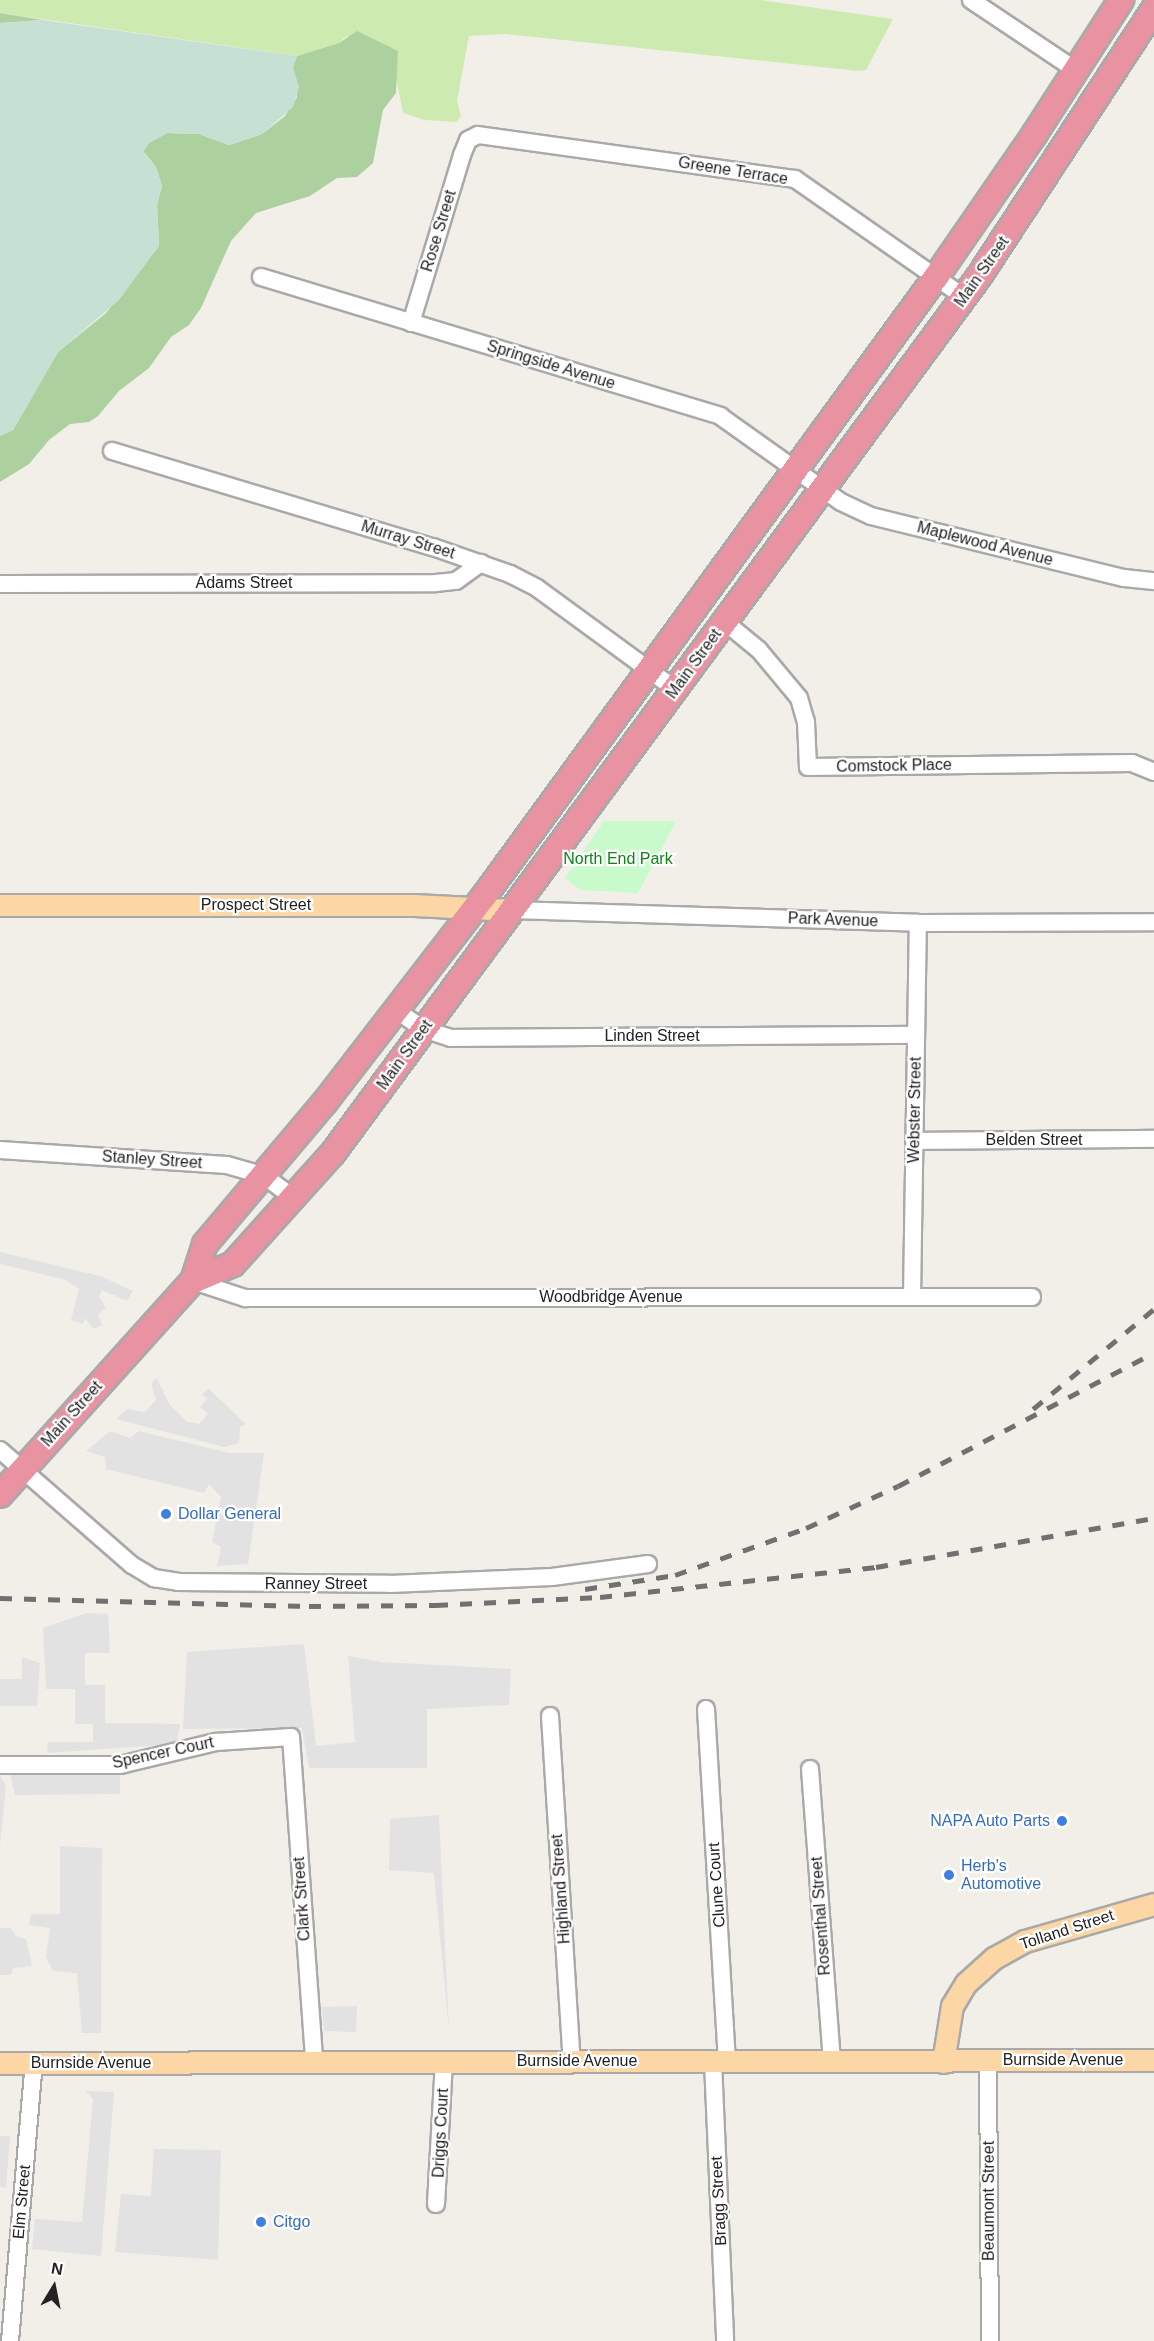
<!DOCTYPE html>
<html>
<head>
<meta charset="utf-8">
<style>
  body { margin:0 }
  #map { position:relative; width:1154px; height:2341px; overflow:hidden; background:#f2efe9; font-family:Arial,sans-serif }
  div>[style] { position:absolute }
  .grass>* { inset:0; background:#cdebb0 }
  .forest>* { inset:0; background:#add19e }
  .wetland>* { inset:0; background:#c6e0d4 }
  .park>* { inset:0; background:#c8facc }
  .parking>* { inset:0; background:#e2e2e2 }
  .roads { filter:drop-shadow(2px 0 #a9a9a9) drop-shadow(-2px 0 #a9a9a9) drop-shadow(0 2px #a9a9a9) drop-shadow(0 -2px #a9a9a9) }
  .minor>* { height:16px; margin:-8px; padding:0 8px; transform-origin:8px; border-radius:8px; background:#fff }
  .major>* { height:21px; margin:-10.5px; padding:0 10.5px; transform-origin:10.5px; border-radius:10.5px; background:#fcd6a4 }
  .highway>* { height:24px; margin:-12px; padding:0 12px; transform-origin:12px; border-radius:12px; background:#e892a2 }
  .rail>* { height:4.5px; margin-top:-2.25px; transform-origin:0; background:repeating-linear-gradient(90deg,#707070 0 12px,transparent 0 24px) }
  .dots>* { width:16px; height:16px; translate:-50% -50%; box-sizing:border-box; border:3px solid #fff; border-radius:50% }
  span { translate:-50% -50%; white-space:nowrap; text-align:center; line-height:1.15; -webkit-text-stroke:4.5px #fff; paint-order:stroke }
  .street-label { font-size:16px; color:#222 }
  .park-label { font-size:16px; color:#0c8416 }
  .shop-label { font-size:16px; color:#366cbe }
  .left { translate:0 -50%; text-align:left }
  .right { translate:-100% -50%; text-align:right }
  .north { position:absolute; left:24px; top:2257px; width:60px; height:60px; -webkit-text-stroke:4px #fff; paint-order:stroke; rotate:10deg; font-size:16px; font-weight:700; line-height:24px; text-align:center; color:#222 }
  .north::after { content:''; display:block; margin:auto; width:21px; height:27px; background:#222; clip-path:polygon(50% 0,100% 100%,50% 72%,0 100%) }
</style>
</head>
<body>
<div id="map">
  <div class="grass">
    <i style="clip-path:polygon(0 0,760px 0,893px 19px,866px 70px,859px 71px,506px 34px,469px 36px,457px 101px,461px 116px,456px 122px,425px 120px,403px 113px,395px 72px,398px 51px,346px 36px,339px 43px,297px 56px,0 13px)"></i>
  </div>
  <div class="forest">
    <i style="clip-path:polygon(0 13px,43px 20px,0 23px)"></i>
    <i style="clip-path:polygon(357px 31px,398px 51px,396px 93px,383px 110px,373px 163px,357px 177px,337px 178px,310px 196px,256px 213px,231px 241px,201px 308px,189px 325px,171px 337px,149px 368px,119px 391px,98px 416px,89px 422px,70px 424px,49px 440px,29px 464px,0 482px,0 436px,13px 430px,58px 352px,106px 313px,159px 246px,157px 205px,162px 186px,156px 167px,143px 151px,149px 143px,167px 133px,199px 134px,229px 145px,262px 134px,285px 116px,297px 97px,293px 67px,297px 56px,339px 43px)"></i>
  </div>
  <div class="wetland">
    <i style="clip-path:polygon(43px 20px,297px 56px,293px 67px,299px 87px,293px 107px,262px 134px,229px 145px,199px 134px,167px 133px,149px 143px,143px 152px,156px 167px,162px 186px,157px 205px,159px 246px,119px 300px,58px 352px,13px 430px,0 436px,0 23px)"></i>
  </div>
  <div class="park">
    <i style="clip-path:polygon(604px 821px,676px 821px,638px 893px,581px 890px,565px 878px)"></i>
  </div>
  <div class="parking">
    <i style="clip-path:polygon(0 1252px,100px 1276px,133px 1291px,127px 1301px,102px 1290px,99px 1296px,106px 1308px,98px 1314px,102px 1325px,93px 1329px,85px 1318px,83px 1324px,71px 1320px,79px 1289px,66px 1280px,0 1264px)"></i>
    <i style="clip-path:polygon(157px 1378px,169px 1404px,187px 1422px,199px 1424px,208px 1414px,200px 1407px,207px 1399px,202px 1394px,209px 1389px,246px 1424px,240px 1427px,239px 1443px,224px 1447px,116px 1419px,127px 1409px,145px 1412px,156px 1400px,151px 1383px)"></i>
    <i style="clip-path:polygon(110px 1431px,130px 1438px,139px 1431px,229px 1453px,264px 1453px,248px 1564px,217px 1566px,221px 1547px,212px 1542px,221px 1497px,209px 1484px,204px 1493px,106px 1469px,105px 1457px,86px 1451px)"></i>
    <i style="clip-path:polygon(86px 1613px,108px 1614px,110px 1653px,85px 1653px,85px 1685px,105px 1685px,105px 1723px,180px 1724px,177px 1744px,47px 1753px,48px 1742px,93px 1742px,93px 1724px,75px 1724px,75px 1689px,46px 1689px,43px 1628px)"></i>
    <i style="clip-path:polygon(304px 1644px,316px 1746px,355px 1742px,348px 1656px,381px 1662px,511px 1669px,509px 1705px,427px 1709px,427px 1768px,309px 1768px,302px 1728px,183px 1729px,187px 1652px)"></i>
    <i style="clip-path:polygon(22px 1657px,40px 1663px,37px 1706px,0 1706px,0 1679px,22px 1679px)"></i>
    <i style="clip-path:polygon(8px 1765px,120px 1765px,120px 1794px,15px 1795px)"></i>
    <i style="clip-path:polygon(0 1775px,6px 1786px,0 1845px)"></i>
    <i style="clip-path:polygon(439px 1815px,449px 2031px,434px 1873px,389px 1870px,390px 1819px)"></i>
    <i style="clip-path:polygon(60px 1846px,102px 1848px,101px 2033px,82px 2033px,77px 1973px,53px 1971px,46px 1957px,50px 1928px,29px 1925px,31px 1914px,60px 1914px)"></i>
    <i style="clip-path:polygon(0 1928px,11px 1928px,16px 1936px,26px 1939px,32px 1966px,13px 1968px,11px 1975px,0 1975px)"></i>
    <i style="clip-path:polygon(357px 2006px,356px 2032px,324px 2031px,322px 2007px)"></i>
    <i style="clip-path:polygon(85px 2091px,114px 2092px,101px 2256px,32px 2249px,35px 2219px,82px 2222px,93px 2099px)"></i>
    <i style="clip-path:polygon(0 2136px,10px 2136px,6px 2188px,0 2187px)"></i>
    <i style="clip-path:polygon(154px 2149px,221px 2150px,218px 2260px,115px 2252px,121px 2194px,151px 2196px)"></i>
  </div>
  <div class="roads">
    <div class="minor">
      <i style="left:971px;top:0;width:128px;rotate:33.8deg"></i>
      <i style="left:261px;top:277px;width:480px;rotate:16.8deg"></i>
      <i style="left:720px;top:416px;width:148px;rotate:35.4deg"></i>
      <i style="left:841px;top:502px;width:33px;rotate:25deg"></i>
      <i style="left:871px;top:516px;width:260px;rotate:13.8deg"></i>
      <i style="left:1124px;top:578px;width:30px;rotate:6deg"></i>
      <i style="left:411px;top:323px;width:176px;rotate:-73.1deg"></i>
      <i style="left:462px;top:155px;width:16px;rotate:-68deg"></i>
      <i style="left:468px;top:140px;width:11px;rotate:-27deg"></i>
      <i style="left:478px;top:135px;width:320px;rotate:7.9deg"></i>
      <i style="left:795px;top:179px;width:206px;rotate:34.9deg"></i>
      <i style="left:112px;top:451px;width:335px;rotate:16.7deg"></i>
      <i style="left:433px;top:547px;width:82px;rotate:19.3deg"></i>
      <i style="left:510px;top:574px;width:30px;rotate:27deg"></i>
      <i style="left:537px;top:588px;width:171px;rotate:36.2deg"></i>
      <i style="left:0;top:584px;width:436px;rotate:-0.1deg"></i>
      <i style="left:436px;top:583px;width:20px;rotate:-6deg"></i>
      <i style="left:456px;top:581px;width:31px;rotate:-36deg"></i>
      <i style="left:725px;top:622px;width:44px;rotate:39.5deg"></i>
      <i style="left:759px;top:650px;width:62px;rotate:50.2deg"></i>
      <i style="left:799px;top:698px;width:25px;rotate:74deg"></i>
      <i style="left:806px;top:722px;width:45px;rotate:87.5deg"></i>
      <i style="left:808px;top:767px;width:324px;rotate:-0.7deg"></i>
      <i style="left:1132px;top:763px;width:24px;rotate:22deg"></i>
      <i style="left:512px;top:910px;width:406px;rotate:1.8deg"></i>
      <i style="left:918px;top:923px;width:236px;rotate:-0.2deg"></i>
      <i style="left:396px;top:1010px;width:33px;rotate:35deg"></i>
      <i style="left:423px;top:1029px;width:29px;rotate:18deg"></i>
      <i style="left:451px;top:1038px;width:465px;rotate:-0.4deg"></i>
      <i style="left:914px;top:1141px;width:240px;rotate:-0.5deg"></i>
      <i style="left:0;top:1150px;width:227px;rotate:3.8deg"></i>
      <i style="left:227px;top:1165px;width:37px;rotate:16deg"></i>
      <i style="left:263px;top:1175px;width:39px;rotate:37deg"></i>
      <i style="left:193px;top:1281px;width:55px;rotate:18.1deg"></i>
      <i style="left:245px;top:1298px;width:787px;rotate:-0.07deg"></i>
      <i style="left:912px;top:1297px;width:374px;rotate:-89.1deg"></i>
      <i style="left:0;top:1450px;width:175px;rotate:41.1deg"></i>
      <i style="left:132px;top:1565px;width:26px;rotate:31deg"></i>
      <i style="left:154px;top:1578px;width:24px;rotate:9deg"></i>
      <i style="left:178px;top:1582px;width:212px;rotate:0.5deg"></i>
      <i style="left:390px;top:1584px;width:162px;rotate:-2.5deg"></i>
      <i style="left:552px;top:1577px;width:97px;rotate:-7.7deg"></i>
      <i style="left:706px;top:1709px;width:354px;rotate:86.6deg"></i>
      <i style="left:550px;top:1716px;width:346px;rotate:86.4deg"></i>
      <i style="left:0;top:1765px;width:120px"></i>
      <i style="left:120px;top:1765px;width:99px;rotate:-13.5deg"></i>
      <i style="left:216px;top:1742px;width:75px;rotate:-3.8deg"></i>
      <i style="left:291px;top:1737px;width:325px;rotate:85.9deg"></i>
      <i style="left:810px;top:1769px;width:294px;rotate:85.7deg"></i>
      <i style="left:988px;top:2060px;width:281px;rotate:89.6deg"></i>
      <i style="left:713px;top:2062px;width:279px;rotate:87.5deg"></i>
      <i style="left:436px;top:2204px;width:143px;rotate:-86.8deg"></i>
      <i style="left:10px;top:2341px;width:279px;rotate:-85.1deg"></i>
    </div>
    <div class="major">
      <i style="left:0;top:905px;width:414px"></i>
      <i style="left:414px;top:905px;width:98px;rotate:2.9deg"></i>
      <i style="left:943px;top:2062px;width:57px;rotate:-80.9deg"></i>
      <i style="left:952px;top:2006px;width:27px;rotate:-59deg"></i>
      <i style="left:966px;top:1983px;width:38px;rotate:-42deg"></i>
      <i style="left:994px;top:1958px;width:35px;rotate:-29deg"></i>
      <i style="left:1025px;top:1941px;width:134px;rotate:-16deg"></i>
      <i style="left:0;top:2063px;width:1154px;rotate:-0.15deg"></i>
    </div>
    <div class="highway">
      <i style="left:193px;top:1281px;width:43px;rotate:-23deg"></i>
      <i style="left:233px;top:1264px;width:149px;rotate:-48deg"></i>
      <i style="left:333px;top:1153px;width:1091px;rotate:-53.61deg"></i>
      <i style="left:980px;top:275px;width:318px;rotate:-56.8deg"></i>
      <i style="left:0;top:1495px;width:288px;rotate:-48deg"></i>
      <i style="left:193px;top:1281px;width:39px;rotate:-72deg"></i>
      <i style="left:205px;top:1244px;width:186px;rotate:-49.8deg"></i>
      <i style="left:325px;top:1102px;width:262px;rotate:-52.3deg"></i>
      <i style="left:485px;top:895px;width:765px;rotate:-53.88deg"></i>
      <i style="left:936px;top:277px;width:173px;rotate:-55.4deg"></i>
      <i style="left:1034px;top:135px;width:161px;rotate:-57.2deg"></i>
    </div>
  </div>
  <div class="rail">
    <i style="left:1033px;top:1409px;width:157px;rotate:-39.6deg"></i>
    <i style="left:585px;top:1589px;width:91px;rotate:-8.8deg"></i>
    <i style="left:675px;top:1575px;width:139px;rotate:-19.7deg"></i>
    <i style="left:806px;top:1528px;width:101px;rotate:-24.5deg"></i>
    <i style="left:898px;top:1486px;width:288px;rotate:-27.5deg"></i>
    <i style="left:0;top:1598px;width:309px;rotate:1.5deg"></i>
    <i style="left:309px;top:1606px;width:127px;rotate:-0.5deg"></i>
    <i style="left:436px;top:1605px;width:164px;rotate:-2.8deg"></i>
    <i style="left:600px;top:1597px;width:278px;rotate:-6.2deg"></i>
    <i style="left:876px;top:1567px;width:282px;rotate:-10deg"></i>
  </div>
  <div class="dots">
    <i style="left:166px;top:1514px;background:#3f7fe0"></i>
    <i style="left:1062px;top:1821px;background:#3f7fe0"></i>
    <i style="left:949px;top:1875px;background:#3f7fe0"></i>
    <i style="left:261px;top:2222px;background:#3f7fe0"></i>
  </div>
  <div class="street-label">
    <span style="left:733px;top:171px;rotate:9deg">Greene Terrace</span>
    <span style="left:439px;top:231px;rotate:-73deg">Rose Street</span>
    <span style="left:982px;top:272px;rotate:-55deg">Main Street</span>
    <span style="left:551px;top:365px;rotate:17deg">Springside Avenue</span>
    <span style="left:408px;top:540px;rotate:17deg">Murray Street</span>
    <span style="left:985px;top:544px;rotate:14deg">Maplewood Avenue</span>
    <span style="left:244px;top:583px">Adams Street</span>
    <span style="left:694px;top:664px;rotate:-54deg">Main Street</span>
    <span style="left:894px;top:766px;rotate:-1deg">Comstock Place</span>
    <span style="left:256px;top:905px">Prospect Street</span>
    <span style="left:833px;top:920px;rotate:2deg">Park Avenue</span>
    <span style="left:652px;top:1036px">Linden Street</span>
    <span style="left:405px;top:1055px;rotate:-54deg">Main Street</span>
    <span style="left:915px;top:1110px;rotate:-89deg">Webster Street</span>
    <span style="left:1034px;top:1140px">Belden Street</span>
    <span style="left:152px;top:1160px;rotate:4deg">Stanley Street</span>
    <span style="left:611px;top:1297px">Woodbridge Avenue</span>
    <span style="left:72px;top:1414px;rotate:-48deg">Main Street</span>
    <span style="left:316px;top:1584px">Ranney Street</span>
    <span style="left:163px;top:1753px;rotate:-12deg">Spencer Court</span>
    <span style="left:717px;top:1885px;rotate:-94deg">Clune Court</span>
    <span style="left:561px;top:1889px;rotate:-94deg">Highland Street</span>
    <span style="left:302px;top:1899px;rotate:-94deg">Clark Street</span>
    <span style="left:821px;top:1916px;rotate:-94deg">Rosenthal Street</span>
    <span style="left:1067px;top:1930px;rotate:-18deg">Tolland Street</span>
    <span style="left:1063px;top:2060px">Burnside Avenue</span>
    <span style="left:577px;top:2061px">Burnside Avenue</span>
    <span style="left:91px;top:2063px">Burnside Avenue</span>
    <span style="left:441px;top:2133px;rotate:-87deg">Driggs Court</span>
    <span style="left:719px;top:2201px;rotate:-93deg">Bragg Street</span>
    <span style="left:989px;top:2201px;rotate:-90deg">Beaumont Street</span>
    <span style="left:22px;top:2202px;rotate:-85deg">Elm Street</span>
  </div>
  <div class="park-label">
    <span style="left:618px;top:859px">North End Park</span>
  </div>
  <div class="shop-label">
    <span class="left" style="left:178px;top:1514px">Dollar General</span>
    <span class="right" style="left:1050px;top:1821px">NAPA Auto Parts</span>
    <span class="left" style="left:961px;top:1875px">Herb's<br>Automotive</span>
    <span class="left" style="left:273px;top:2222px">Citgo</span>
  </div>
  <div class="north">N</div>
</div>
</body>
</html>
